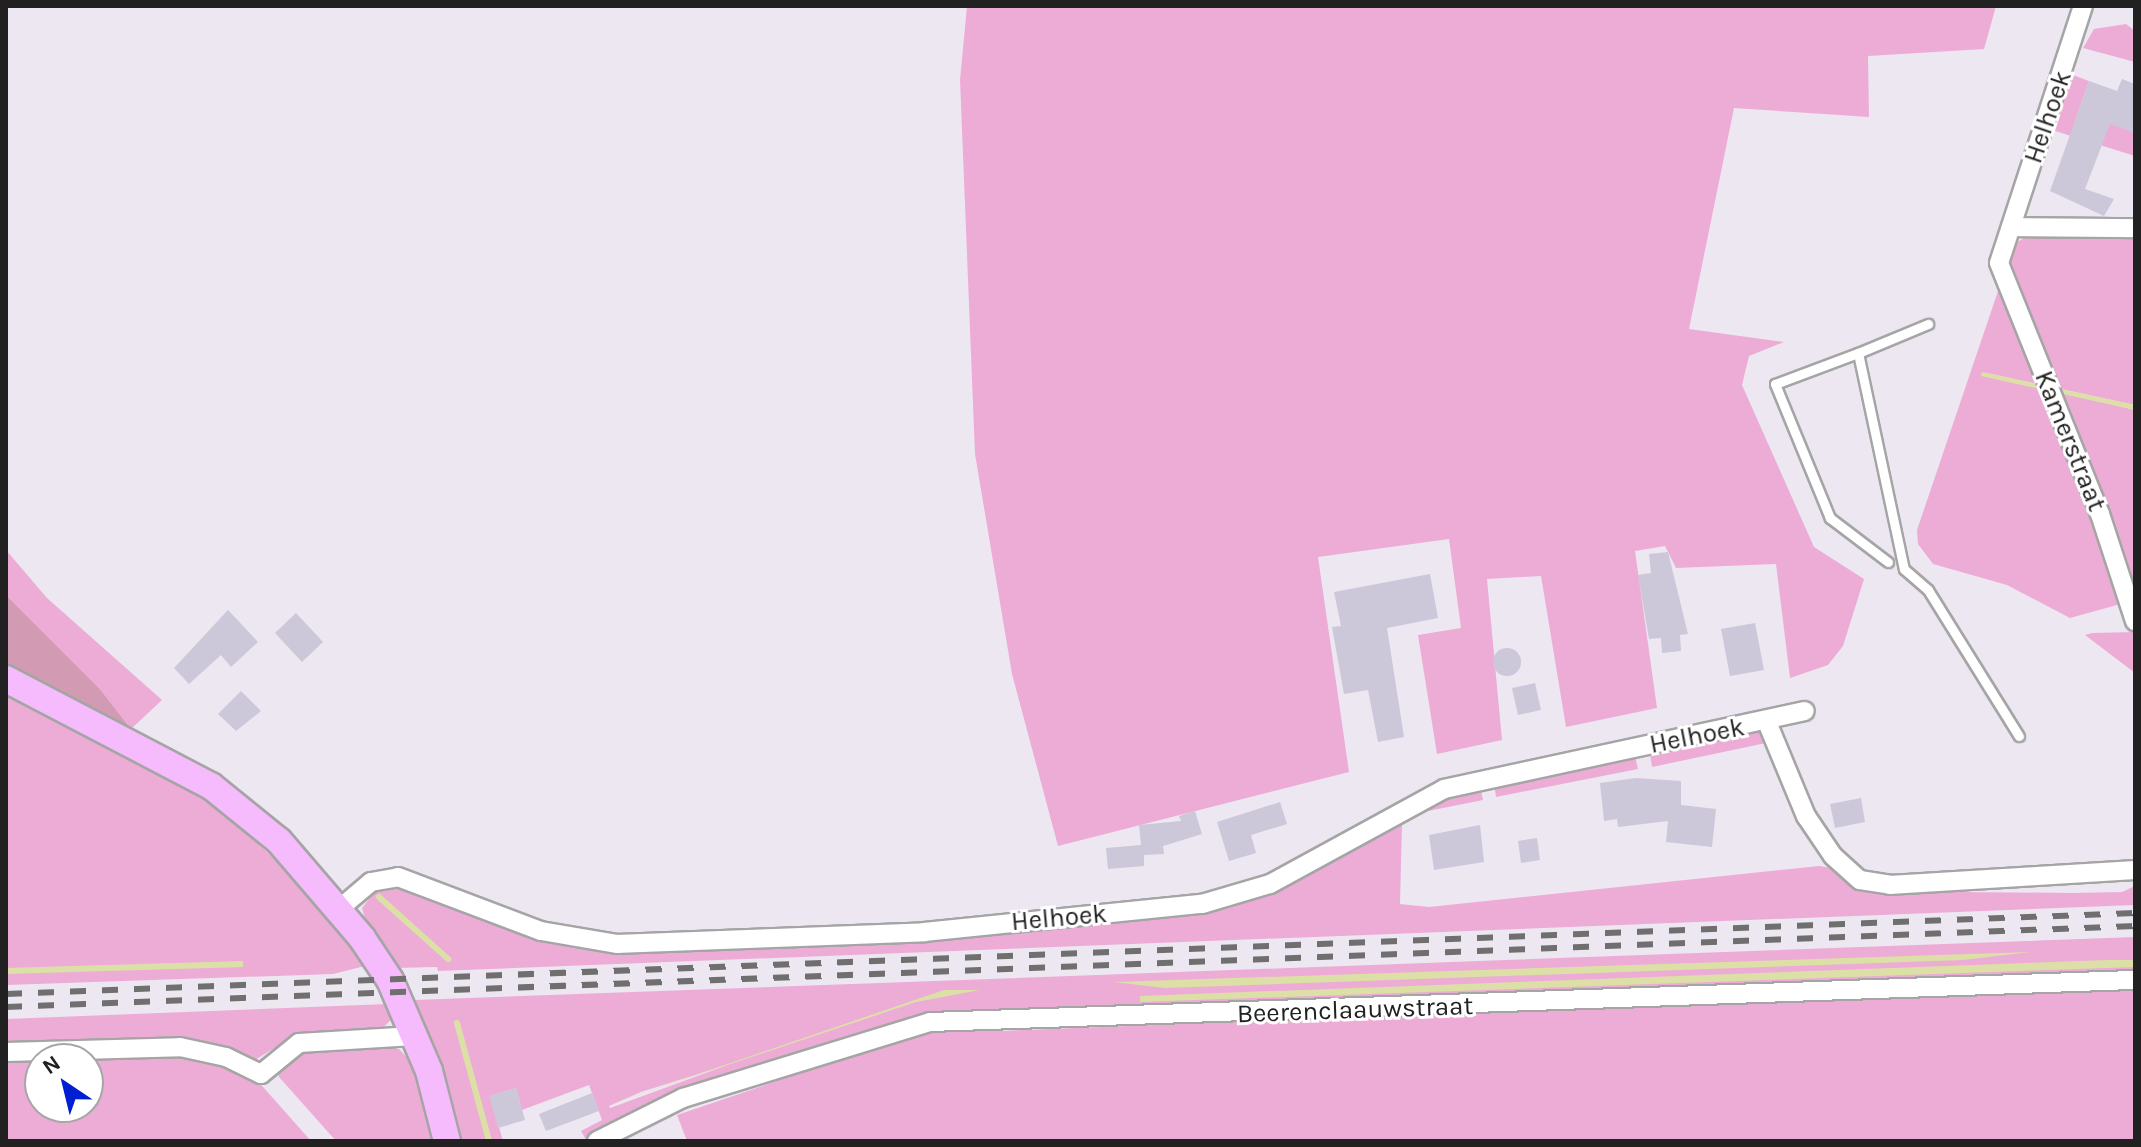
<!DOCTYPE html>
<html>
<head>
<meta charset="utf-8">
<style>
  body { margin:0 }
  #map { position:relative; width:2141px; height:1147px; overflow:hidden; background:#ede7f2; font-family:Karla,sans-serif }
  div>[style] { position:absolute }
  .grass>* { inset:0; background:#edacd6 }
  .forest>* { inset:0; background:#d29bb3 }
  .water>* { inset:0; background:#dce0a7 }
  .stream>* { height:6px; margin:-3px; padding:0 3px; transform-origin:3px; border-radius:3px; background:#dce0a7 }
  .building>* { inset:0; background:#ccc7d9 }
  .round { border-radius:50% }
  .roads { filter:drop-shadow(2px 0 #a5a5a5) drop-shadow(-2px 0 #a5a5a5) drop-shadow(0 2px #a5a5a5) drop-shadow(0 -2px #a5a5a5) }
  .lane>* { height:9px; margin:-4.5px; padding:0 4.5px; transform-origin:4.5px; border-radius:4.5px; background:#fff }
  .street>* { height:18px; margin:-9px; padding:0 9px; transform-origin:9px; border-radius:9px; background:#fff }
  .secondary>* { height:26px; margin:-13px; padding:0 13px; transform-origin:13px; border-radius:13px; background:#f6bbfc }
  .rail>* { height:6px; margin-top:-3px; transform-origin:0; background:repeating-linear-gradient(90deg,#6f6f6f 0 16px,transparent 0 32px) }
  span { translate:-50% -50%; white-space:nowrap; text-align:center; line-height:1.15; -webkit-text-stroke:6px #fff; paint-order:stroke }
  .street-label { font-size:26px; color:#212121 }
  .frame { position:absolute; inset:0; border:8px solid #212121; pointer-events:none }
  .north { position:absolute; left:24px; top:1043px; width:80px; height:80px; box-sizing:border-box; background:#fff; border:2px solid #a6a6a6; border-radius:50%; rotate:325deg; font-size:22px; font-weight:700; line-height:32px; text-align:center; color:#212121 }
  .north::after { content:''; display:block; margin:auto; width:28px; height:36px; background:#001fd2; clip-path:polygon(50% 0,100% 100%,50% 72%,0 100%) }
</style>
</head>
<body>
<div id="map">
  <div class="grass">
    <i style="clip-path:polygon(967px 6px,1996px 6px,1984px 49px,1868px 56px,1869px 117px,1734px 108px,1689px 329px,1784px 342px,1749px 356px,1742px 385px,1814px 547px,1864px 579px,1843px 646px,1828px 665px,1790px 678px,1776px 564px,1676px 568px,1665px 546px,1635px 551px,1657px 708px,1566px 727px,1541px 576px,1487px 579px,1502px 740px,1437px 754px,1418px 635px,1461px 628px,1449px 539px,1318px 557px,1349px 772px,1058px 846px,1012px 674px,975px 454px,960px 80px)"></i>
    <i style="clip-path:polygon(2126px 24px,2135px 31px,2135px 62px,2083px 48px,2094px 29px)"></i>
    <i style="clip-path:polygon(2073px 75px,2089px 81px,2075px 121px,2110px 121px,2135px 133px,2135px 156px,2052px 130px)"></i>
    <i style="clip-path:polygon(2135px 234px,2135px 405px,1982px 372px,2135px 410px,2135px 577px,2128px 584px,2132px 589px,2117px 605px,2070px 618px,2007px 585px,1933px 564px,1918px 544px,1917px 530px,2014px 244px,2029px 235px)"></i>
    <i style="clip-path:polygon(6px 550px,47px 598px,162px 700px,131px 729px,100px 689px,6px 595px)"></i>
    <i style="clip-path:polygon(2135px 632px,2135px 673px,2085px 635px,2092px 633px)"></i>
    <i style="clip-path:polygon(6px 691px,213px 802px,292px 875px,365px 966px,333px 974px,6px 985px)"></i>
    <i style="clip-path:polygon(1762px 729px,1766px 743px,1652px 767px,1650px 753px)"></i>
    <i style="clip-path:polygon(1635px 756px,1638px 769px,1496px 797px,1494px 783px)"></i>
    <i style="clip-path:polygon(1480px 787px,1483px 800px,1418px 813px,1402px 824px,1400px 904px,1429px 907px,1819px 866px,1839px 869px,1859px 891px,2073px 893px,2122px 892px,2135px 886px,2135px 905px,438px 971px,437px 967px,395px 968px,368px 929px,362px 908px,378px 888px,402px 886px,539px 940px,602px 951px,933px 938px,1181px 914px,1219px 909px,1279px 889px,1436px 801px)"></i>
    <i style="clip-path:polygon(evenodd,2135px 937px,2135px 973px,921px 1017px,660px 1099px,586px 1140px,581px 1131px,602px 1120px,589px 1085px,522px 1110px,516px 1088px,490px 1096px,503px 1141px,459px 1141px,414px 1009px,418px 1007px,414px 1000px,2135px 937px,730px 1064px,610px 1108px,609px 1106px,641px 1092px,730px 1064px)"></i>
    <i style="clip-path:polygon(2135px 987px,2135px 1141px,687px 1141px,677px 1115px,927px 1030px,999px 1031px)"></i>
    <i style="clip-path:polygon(387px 1004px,391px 1020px,378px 1032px,294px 1036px,253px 1061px,6px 1046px,6px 1019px)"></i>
    <i style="clip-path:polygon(384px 1045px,399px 1049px,415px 1066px,433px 1141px,336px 1141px,279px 1077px,278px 1070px,299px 1051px)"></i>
    <i style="clip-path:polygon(evenodd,164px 1053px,218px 1061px,256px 1079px,311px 1141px,6px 1141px,6px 1059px,164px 1053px,40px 1059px,88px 1059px,88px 1107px,40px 1107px,40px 1059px)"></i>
  </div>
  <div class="forest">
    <i style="clip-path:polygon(6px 595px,100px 689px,131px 729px,6px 665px)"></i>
  </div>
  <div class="water">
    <i style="clip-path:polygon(1982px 372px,2135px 405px,2135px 410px,1981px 376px)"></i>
    <i style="clip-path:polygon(2031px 952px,1963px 960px,1165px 988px,1114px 982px)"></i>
    <i style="clip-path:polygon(2108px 960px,2133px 960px,2135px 967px,1140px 1002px,1140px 996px)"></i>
    <i style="clip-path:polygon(243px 961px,243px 967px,6px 974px,6px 968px)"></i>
    <i style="clip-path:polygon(944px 990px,980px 990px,916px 1002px,608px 1105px)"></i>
  </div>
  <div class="stream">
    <i style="left:379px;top:897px;width:93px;rotate:41.9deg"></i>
    <i style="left:457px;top:1023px;width:122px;rotate:74.8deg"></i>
  </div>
  <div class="building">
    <i style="clip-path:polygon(2122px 79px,2135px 84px,2135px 133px,2110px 124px,2085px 189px,2114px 199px,2104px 216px,2050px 191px,2089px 81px,2117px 91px)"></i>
    <i style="clip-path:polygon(1668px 552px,1688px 634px,1680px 635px,1681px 651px,1662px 653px,1661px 638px,1649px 639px,1638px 575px,1651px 573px,1649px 554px)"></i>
    <i style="clip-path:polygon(1430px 574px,1438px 618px,1387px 628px,1404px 737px,1378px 742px,1368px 690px,1344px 694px,1332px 627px,1341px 626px,1334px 592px)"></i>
    <i style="clip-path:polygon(228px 610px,258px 642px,231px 667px,221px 655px,189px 684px,174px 668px)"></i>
    <i style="clip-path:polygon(296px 613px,323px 642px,302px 662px,275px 633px)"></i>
    <i style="clip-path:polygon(1755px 623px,1764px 670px,1730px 676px,1721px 629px)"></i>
    <i class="round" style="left:1493px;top:648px;width:28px;height:28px"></i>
    <i style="clip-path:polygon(1535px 683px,1541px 710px,1518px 715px,1512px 688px)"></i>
    <i style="clip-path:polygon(241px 691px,261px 711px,236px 731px,218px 714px)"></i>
    <i style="clip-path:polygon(1636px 778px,1681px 781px,1681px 805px,1716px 809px,1712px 847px,1666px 842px,1668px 821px,1618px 827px,1617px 819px,1604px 821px,1600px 783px)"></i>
    <i style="clip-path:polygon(1861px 798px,1865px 822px,1835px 828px,1830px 804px)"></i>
    <i style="clip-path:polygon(1280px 802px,1287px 824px,1251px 835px,1256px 853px,1229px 861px,1217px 822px)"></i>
    <i style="clip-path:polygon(1195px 811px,1202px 834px,1163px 846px,1164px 854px,1144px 855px,1144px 866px,1108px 869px,1106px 848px,1141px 845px,1139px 825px,1181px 821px,1179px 816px)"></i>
    <i style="clip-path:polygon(1480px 825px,1484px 862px,1434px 870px,1429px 835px)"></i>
    <i style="clip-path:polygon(1537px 838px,1540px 860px,1521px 863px,1518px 841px)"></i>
    <i style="clip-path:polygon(516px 1088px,525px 1120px,498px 1128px,489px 1096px)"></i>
    <i style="clip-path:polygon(592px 1093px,599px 1111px,546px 1131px,539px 1114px)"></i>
  </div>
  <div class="roads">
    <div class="lane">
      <i style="left:1858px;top:353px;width:76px;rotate:-22.5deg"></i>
      <i style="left:1888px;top:562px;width:73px;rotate:-142.8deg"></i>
      <i style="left:1830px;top:518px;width:145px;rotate:-112.3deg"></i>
      <i style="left:1775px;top:384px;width:89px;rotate:-20.5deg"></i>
      <i style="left:1858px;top:353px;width:221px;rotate:78deg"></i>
      <i style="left:1904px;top:569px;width:32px;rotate:41deg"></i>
      <i style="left:1928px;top:590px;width:172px;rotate:58.1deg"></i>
    </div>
    <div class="street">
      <i style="left:2083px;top:6px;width:270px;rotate:108.1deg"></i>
      <i style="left:1999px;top:263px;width:271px;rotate:68.1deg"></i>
      <i style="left:2100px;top:514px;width:113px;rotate:71.9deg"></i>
      <i style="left:2011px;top:227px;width:124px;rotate:0.5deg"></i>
      <i style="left:1767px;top:722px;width:102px;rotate:67.5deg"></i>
      <i style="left:1806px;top:816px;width:48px;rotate:56deg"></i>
      <i style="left:1833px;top:856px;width:36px;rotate:42deg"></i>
      <i style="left:1860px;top:880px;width:30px;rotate:9deg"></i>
      <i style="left:1890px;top:885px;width:245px;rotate:-3.5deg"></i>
      <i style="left:339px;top:909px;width:42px;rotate:-40.2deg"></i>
      <i style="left:371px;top:882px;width:27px;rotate:-10deg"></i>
      <i style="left:398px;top:877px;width:153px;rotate:20.7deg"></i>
      <i style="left:541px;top:931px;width:78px;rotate:9.6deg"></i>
      <i style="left:618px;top:944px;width:306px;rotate:-2.2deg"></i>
      <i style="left:924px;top:932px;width:279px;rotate:-5.8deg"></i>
      <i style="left:1202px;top:904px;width:71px;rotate:-16.4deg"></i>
      <i style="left:1270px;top:884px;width:198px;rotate:-28.6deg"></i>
      <i style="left:1444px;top:789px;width:369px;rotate:-12.2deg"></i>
      <i style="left:6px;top:1052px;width:174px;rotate:-1.6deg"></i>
      <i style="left:180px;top:1047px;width:47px;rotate:12.3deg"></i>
      <i style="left:226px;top:1057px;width:39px;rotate:26deg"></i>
      <i style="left:261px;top:1074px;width:49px;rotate:-39.2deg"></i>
      <i style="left:299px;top:1043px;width:115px;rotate:-3.5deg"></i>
      <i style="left:597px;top:1141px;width:96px;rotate:-26.6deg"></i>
      <i style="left:683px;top:1098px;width:258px;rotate:-17.1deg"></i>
      <i style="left:930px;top:1022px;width:1206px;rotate:-2deg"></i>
    </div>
    <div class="secondary">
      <i style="left:6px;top:679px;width:231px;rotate:27.6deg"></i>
      <i style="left:211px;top:786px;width:87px;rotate:39deg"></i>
      <i style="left:279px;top:841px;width:128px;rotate:49.4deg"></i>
      <i style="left:362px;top:938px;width:50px;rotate:56.3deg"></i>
      <i style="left:390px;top:980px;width:99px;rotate:66.8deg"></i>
      <i style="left:429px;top:1071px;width:72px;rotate:75.6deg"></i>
    </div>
  </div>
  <div class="rail">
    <i style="left:6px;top:994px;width:2131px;rotate:-2.18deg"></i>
    <i style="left:6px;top:1007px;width:2131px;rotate:-2.18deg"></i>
  </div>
  <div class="street-label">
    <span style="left:2048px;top:117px;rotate:-71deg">Helhoek</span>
    <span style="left:2070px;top:441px;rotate:68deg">Kamerstraat</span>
    <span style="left:1697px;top:736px;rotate:-11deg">Helhoek</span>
    <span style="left:1059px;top:918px;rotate:-5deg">Helhoek</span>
    <span style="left:1355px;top:1010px;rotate:-2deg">Beerenclaauwstraat</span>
  </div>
  <div class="frame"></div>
  <div class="north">N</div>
</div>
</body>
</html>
